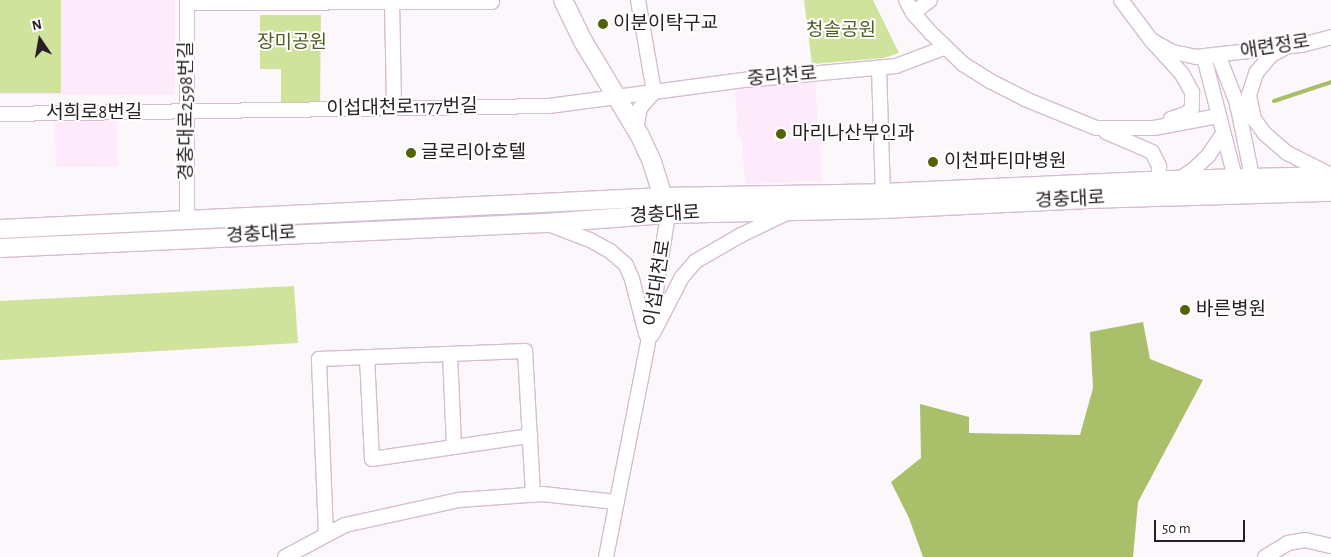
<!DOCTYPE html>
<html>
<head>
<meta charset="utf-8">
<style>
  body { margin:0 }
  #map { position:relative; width:1331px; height:557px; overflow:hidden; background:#fcf7fb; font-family:"Alegreya Sans","Noto Sans KR",sans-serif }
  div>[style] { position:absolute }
  .built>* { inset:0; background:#fdeafa }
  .green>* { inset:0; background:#cfe39d }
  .forest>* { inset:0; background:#a9bf69 }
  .stream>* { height:4px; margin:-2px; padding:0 2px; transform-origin:2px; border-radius:2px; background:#a8be68 }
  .roads { filter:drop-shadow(1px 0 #d5bdd1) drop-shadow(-1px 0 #d5bdd1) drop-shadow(0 1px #d5bdd1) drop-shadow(0 -1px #d5bdd1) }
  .minor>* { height:14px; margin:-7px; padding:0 7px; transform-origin:7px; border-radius:7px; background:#fff }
  .major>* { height:18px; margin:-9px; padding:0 9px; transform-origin:9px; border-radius:9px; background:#fff }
  .dots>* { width:14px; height:14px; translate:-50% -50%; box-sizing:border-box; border:2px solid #fff; border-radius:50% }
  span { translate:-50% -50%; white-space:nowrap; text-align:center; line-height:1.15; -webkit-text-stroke:4px #fff; paint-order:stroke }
  .poi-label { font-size:19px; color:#292027 }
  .left { translate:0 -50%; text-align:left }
  .park-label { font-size:19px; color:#505f21 }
  .street-label { font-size:19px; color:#292027 }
  .north { position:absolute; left:15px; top:15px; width:50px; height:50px; -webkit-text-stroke:4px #fff; paint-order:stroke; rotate:348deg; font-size:14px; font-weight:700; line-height:20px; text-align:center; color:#292027 }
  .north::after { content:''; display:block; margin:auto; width:18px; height:22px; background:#292027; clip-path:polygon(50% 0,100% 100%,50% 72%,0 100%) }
  .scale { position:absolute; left:1154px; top:520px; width:91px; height:22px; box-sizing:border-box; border:2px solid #292027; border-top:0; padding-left:6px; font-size:15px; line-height:18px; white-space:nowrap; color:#292027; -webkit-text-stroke:4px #fff; paint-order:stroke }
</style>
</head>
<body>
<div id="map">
  <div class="built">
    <i style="clip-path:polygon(0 0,175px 0,175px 95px,0 95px)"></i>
    <i style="clip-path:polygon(815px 80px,818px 130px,824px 130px,825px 144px,820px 145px,822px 181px,745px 184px,742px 138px,738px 137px,735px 88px)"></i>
    <i style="clip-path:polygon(117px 118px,118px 166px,56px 167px,55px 119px)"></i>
  </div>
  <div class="green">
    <i style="clip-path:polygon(0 0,61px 0,61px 93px,0 93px)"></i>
    <i style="clip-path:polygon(804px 0,873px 0,899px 53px,884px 58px,812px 64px)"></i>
    <i style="clip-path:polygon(260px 15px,321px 15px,320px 102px,281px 102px,281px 69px,260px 69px)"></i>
    <i style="clip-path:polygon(294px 286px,298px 343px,0 360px,0 301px)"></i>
  </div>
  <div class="forest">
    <i style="clip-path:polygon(1143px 322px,1150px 359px,1203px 380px,1138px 502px,1133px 557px,923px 557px,909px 518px,891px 482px,921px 458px,920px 404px,969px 417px,969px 433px,1080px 435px,1093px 388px,1090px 332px)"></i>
  </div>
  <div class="stream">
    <i style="left:1274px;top:101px;width:60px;rotate:-18.4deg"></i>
  </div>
  <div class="roads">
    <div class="minor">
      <i style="left:187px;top:0;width:219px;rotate:90deg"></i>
      <i style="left:392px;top:0;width:108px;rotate:88.9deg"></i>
      <i style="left:638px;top:0;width:93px;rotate:80.1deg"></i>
      <i style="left:906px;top:0;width:15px;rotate:62deg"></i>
      <i style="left:913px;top:13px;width:27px;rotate:48deg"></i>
      <i style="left:931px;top:33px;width:45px;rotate:44.1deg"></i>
      <i style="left:963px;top:64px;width:34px;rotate:32deg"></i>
      <i style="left:992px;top:82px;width:37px;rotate:27deg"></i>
      <i style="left:1025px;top:99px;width:77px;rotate:22.2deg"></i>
      <i style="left:1096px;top:128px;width:58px"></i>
      <i style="left:1154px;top:128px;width:66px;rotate:-10.5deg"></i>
      <i style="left:1121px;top:0;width:50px;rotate:53.1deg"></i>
      <i style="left:1151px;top:40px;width:46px;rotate:47.6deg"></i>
      <i style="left:1182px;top:74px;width:21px;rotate:61deg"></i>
      <i style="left:1192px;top:92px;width:16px;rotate:90deg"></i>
      <i style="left:1192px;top:108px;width:8px;rotate:135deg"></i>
      <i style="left:1186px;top:114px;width:16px;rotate:162deg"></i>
      <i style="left:187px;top:3px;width:305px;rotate:-0.2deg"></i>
      <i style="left:913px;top:13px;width:21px;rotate:-37deg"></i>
      <i style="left:1151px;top:40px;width:25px;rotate:29deg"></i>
      <i style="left:1173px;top:52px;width:24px;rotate:12deg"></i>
      <i style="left:1196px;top:57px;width:107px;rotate:-6.5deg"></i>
      <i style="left:1302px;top:45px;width:30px;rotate:-15deg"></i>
      <i style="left:1218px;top:55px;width:52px;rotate:68.4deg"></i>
      <i style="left:1237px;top:103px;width:76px;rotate:78.5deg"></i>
      <i style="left:1204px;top:57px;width:125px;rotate:75.6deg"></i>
      <i style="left:879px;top:68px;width:125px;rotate:88.2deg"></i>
      <i style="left:1237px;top:106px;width:21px;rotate:37deg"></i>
      <i style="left:1254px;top:119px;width:17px;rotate:54deg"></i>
      <i style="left:1264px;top:133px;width:30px;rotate:41deg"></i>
      <i style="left:1287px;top:153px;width:49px;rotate:26.6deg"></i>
      <i style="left:0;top:114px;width:549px;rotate:-0.83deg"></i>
      <i style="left:549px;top:106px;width:198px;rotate:-7.6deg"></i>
      <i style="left:745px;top:80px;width:152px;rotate:-5.3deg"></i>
      <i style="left:896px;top:66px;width:51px;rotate:-20.6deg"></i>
      <i style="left:1254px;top:119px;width:25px;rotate:-102deg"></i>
      <i style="left:1249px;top:95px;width:23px;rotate:-72deg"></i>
      <i style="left:1256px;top:73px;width:23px;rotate:-50deg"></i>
      <i style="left:1271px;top:55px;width:13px;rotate:-27deg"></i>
      <i style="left:636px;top:130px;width:22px;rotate:-80deg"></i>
      <i style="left:640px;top:108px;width:21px;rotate:-49deg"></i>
      <i style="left:1106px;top:132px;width:50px;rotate:23.5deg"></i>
      <i style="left:1152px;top:152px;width:16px;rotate:63deg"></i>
      <i style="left:1159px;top:166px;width:8px;rotate:90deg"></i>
      <i style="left:1159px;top:174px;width:9px;rotate:131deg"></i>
      <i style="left:1178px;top:180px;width:18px;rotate:-34deg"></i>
      <i style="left:1193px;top:170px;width:21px;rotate:-43deg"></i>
      <i style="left:1208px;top:156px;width:27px;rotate:-56deg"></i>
      <i style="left:548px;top:224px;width:45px;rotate:20.9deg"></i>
      <i style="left:590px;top:240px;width:23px;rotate:29deg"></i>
      <i style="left:610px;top:251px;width:21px;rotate:41deg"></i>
      <i style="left:626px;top:265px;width:15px;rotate:67deg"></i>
      <i style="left:632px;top:279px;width:57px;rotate:75.7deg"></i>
      <i style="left:652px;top:335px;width:65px;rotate:-62.7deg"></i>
      <i style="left:682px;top:277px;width:21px;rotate:-49deg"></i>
      <i style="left:696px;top:261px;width:52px;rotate:-30deg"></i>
      <i style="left:741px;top:235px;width:51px;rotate:-25.6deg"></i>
      <i style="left:450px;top:354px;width:93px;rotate:87.5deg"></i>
      <i style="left:367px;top:357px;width:102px;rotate:87.2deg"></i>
      <i style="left:372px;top:459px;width:160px;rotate:-8.3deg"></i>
      <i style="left:326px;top:535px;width:176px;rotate:-92.3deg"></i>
      <i style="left:319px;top:359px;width:206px;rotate:-2.2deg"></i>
      <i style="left:525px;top:351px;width:144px;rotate:86.8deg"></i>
      <i style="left:285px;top:557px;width:68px;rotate:-28.1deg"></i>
      <i style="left:345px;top:525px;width:117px;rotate:-12.4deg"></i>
      <i style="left:459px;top:500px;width:83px;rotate:-4.1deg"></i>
      <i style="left:542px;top:494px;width:75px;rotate:6.1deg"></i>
      <i style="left:606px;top:557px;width:219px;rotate:-78.9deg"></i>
      <i style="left:648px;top:342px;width:130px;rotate:-81.1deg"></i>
      <i style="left:1265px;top:557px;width:27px;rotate:-31deg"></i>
      <i style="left:1288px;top:543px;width:17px;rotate:-10deg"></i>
      <i style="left:1305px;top:540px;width:27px;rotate:13deg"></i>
    </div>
    <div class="major">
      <i style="left:563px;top:0;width:46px;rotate:64deg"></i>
      <i style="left:583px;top:41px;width:111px;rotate:59deg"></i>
      <i style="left:640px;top:136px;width:29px;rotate:65deg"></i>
      <i style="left:652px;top:162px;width:47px;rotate:72.7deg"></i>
      <i style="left:0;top:229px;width:664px;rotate:-2.76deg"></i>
      <i style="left:663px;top:197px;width:220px;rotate:-1deg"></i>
      <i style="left:883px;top:193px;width:287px;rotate:-2.6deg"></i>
      <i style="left:1170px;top:180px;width:161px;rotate:-1.4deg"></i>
      <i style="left:0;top:248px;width:546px;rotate:-2.63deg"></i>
      <i style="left:545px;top:223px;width:123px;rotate:-4.2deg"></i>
      <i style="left:668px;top:214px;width:215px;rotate:-1.3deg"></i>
      <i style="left:883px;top:209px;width:205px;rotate:-2.8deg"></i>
      <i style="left:1088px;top:199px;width:243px;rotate:-1.7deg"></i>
    </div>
  </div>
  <div class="dots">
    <i style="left:603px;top:24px;background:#516208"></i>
    <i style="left:781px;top:134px;background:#516208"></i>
    <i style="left:411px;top:153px;background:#516208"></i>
    <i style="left:933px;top:162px;background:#516208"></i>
    <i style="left:1185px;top:310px;background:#516208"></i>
  </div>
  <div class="poi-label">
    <span class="left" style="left:613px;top:24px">이분이탁구교</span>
    <span class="left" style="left:792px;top:134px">마리나산부인과</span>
    <span class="left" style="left:421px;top:153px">글로리아호텔</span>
    <span class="left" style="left:944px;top:162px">이천파티마병원</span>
    <span class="left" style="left:1196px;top:310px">바른병원</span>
  </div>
  <div class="park-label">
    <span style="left:841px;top:31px">청솔공원</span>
    <span style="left:292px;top:43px">장미공원</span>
  </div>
  <div class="street-label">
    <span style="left:1275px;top:47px;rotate:-9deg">애련정로</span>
    <span style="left:782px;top:77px;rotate:-5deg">중리천로</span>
    <span style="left:402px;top:108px;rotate:-1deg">이섭대천로1177번길</span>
    <span style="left:187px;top:111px;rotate:-90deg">경충대로2598번길</span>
    <span style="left:94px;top:113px">서희로8번길</span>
    <span style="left:1070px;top:200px;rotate:-3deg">경충대로</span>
    <span style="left:665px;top:215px;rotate:-3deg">경충대로</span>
    <span style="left:261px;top:235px;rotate:-3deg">경충대로</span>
    <span style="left:658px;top:283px;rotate:-81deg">이섭대천로</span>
  </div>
  <div class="north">N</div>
  <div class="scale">50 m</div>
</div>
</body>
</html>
